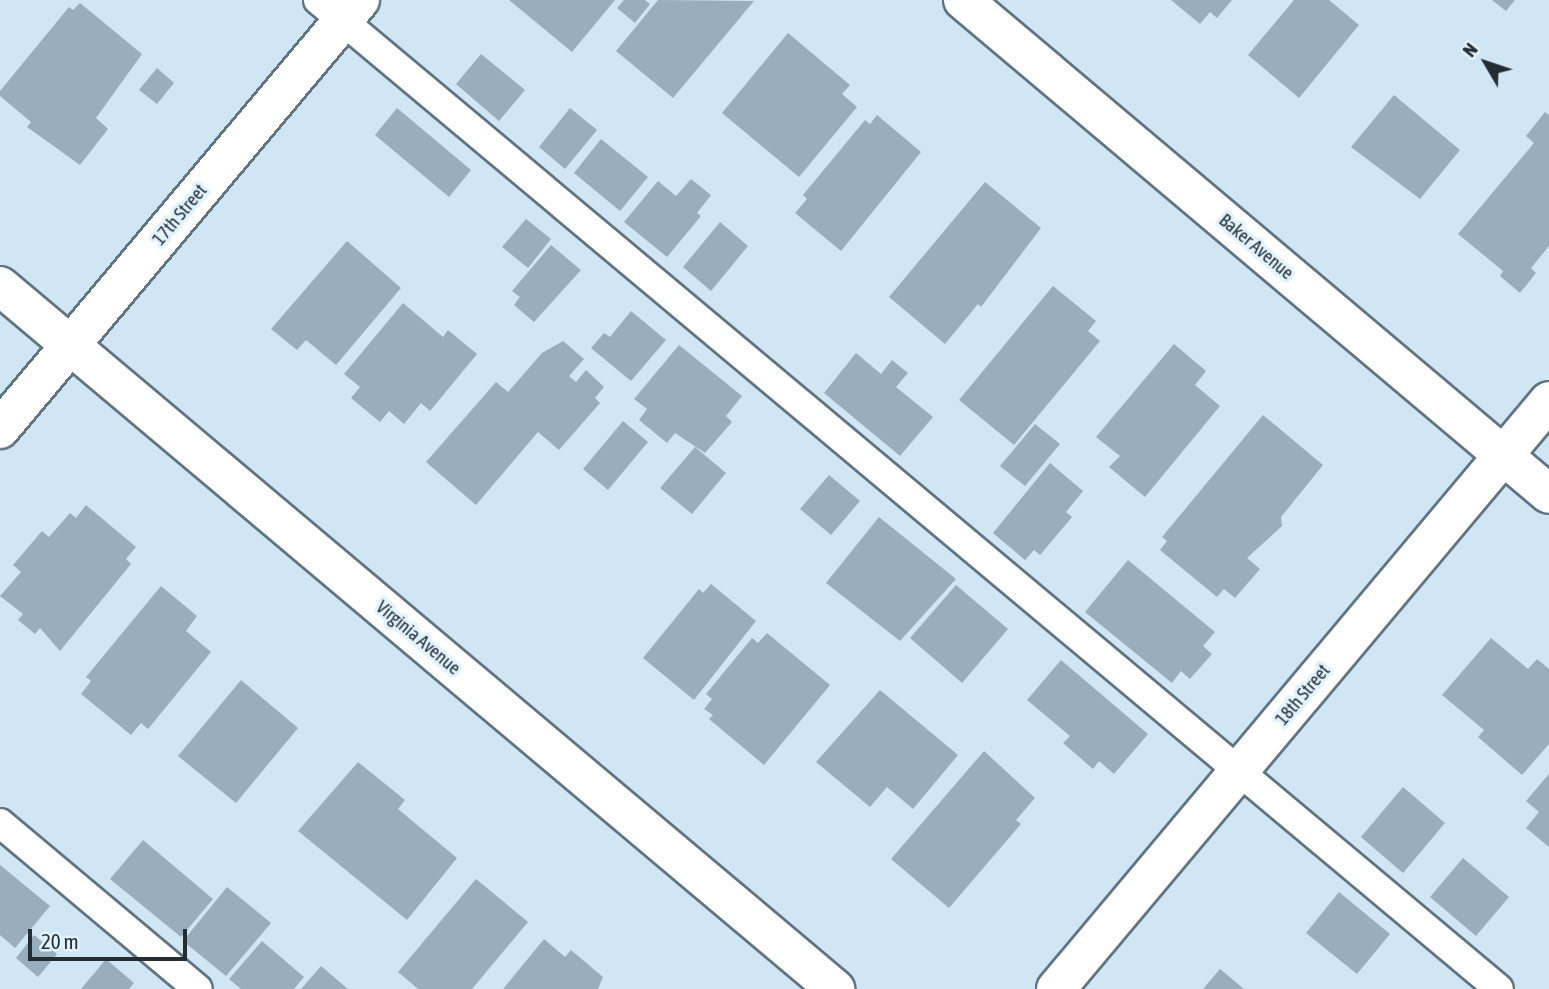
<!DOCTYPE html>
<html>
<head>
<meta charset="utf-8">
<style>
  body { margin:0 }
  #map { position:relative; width:1549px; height:989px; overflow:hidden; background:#d0e6f5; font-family:"Asap Condensed",sans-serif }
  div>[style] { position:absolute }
  .building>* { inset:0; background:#98aebc }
  .roads { filter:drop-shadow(2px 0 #607481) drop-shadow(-2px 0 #607481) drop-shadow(0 2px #607481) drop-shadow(0 -2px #607481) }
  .lane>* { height:28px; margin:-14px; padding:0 14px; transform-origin:14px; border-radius:14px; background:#fff }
  .street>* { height:38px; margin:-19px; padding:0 19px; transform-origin:19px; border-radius:19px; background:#fff }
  span { translate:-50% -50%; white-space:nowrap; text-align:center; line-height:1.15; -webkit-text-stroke:7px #e1f3ff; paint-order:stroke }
  .street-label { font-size:18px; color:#242d32 }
  .north { position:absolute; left:1451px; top:28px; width:70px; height:70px; -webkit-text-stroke:5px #e1f3ff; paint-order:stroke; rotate:309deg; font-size:19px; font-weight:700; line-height:28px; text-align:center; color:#242d32 }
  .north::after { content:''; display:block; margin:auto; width:24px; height:32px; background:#242d32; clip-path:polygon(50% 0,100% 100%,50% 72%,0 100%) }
  .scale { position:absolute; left:28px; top:929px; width:159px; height:32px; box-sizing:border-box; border:4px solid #242d32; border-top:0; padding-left:9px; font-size:21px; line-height:24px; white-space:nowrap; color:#242d32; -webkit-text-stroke:5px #e1f3ff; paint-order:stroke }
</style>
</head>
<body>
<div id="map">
  <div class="building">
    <i style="clip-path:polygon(509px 0,615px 0,572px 52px)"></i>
    <i style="clip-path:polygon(624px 0,645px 0,650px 4px,635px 23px,617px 8px)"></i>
    <i style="clip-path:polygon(658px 0,754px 1px,673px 98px,616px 51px)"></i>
    <i style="clip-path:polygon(1171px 0,1232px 0,1217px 18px,1210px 12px,1200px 24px)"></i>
    <i style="clip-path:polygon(1294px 0,1329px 0,1359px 25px,1299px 98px,1248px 55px)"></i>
    <i style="clip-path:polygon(1492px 0,1515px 0,1506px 11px)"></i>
    <i style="clip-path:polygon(80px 3px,142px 54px,96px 118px,108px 129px,80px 165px,27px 127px,31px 122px,0 96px,0 91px,69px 7px,73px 10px)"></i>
    <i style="clip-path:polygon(788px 33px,850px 85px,842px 94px,857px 107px,799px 177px,722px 113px)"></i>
    <i style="clip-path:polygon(481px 54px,525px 90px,499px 121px,456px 84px)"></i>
    <i style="clip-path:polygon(157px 68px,174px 83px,157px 104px,139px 90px)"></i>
    <i style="clip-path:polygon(1394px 95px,1460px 150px,1420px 199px,1351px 147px)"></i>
    <i style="clip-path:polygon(397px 108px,471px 170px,449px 197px,375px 135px)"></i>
    <i style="clip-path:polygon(570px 108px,597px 130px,565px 169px,539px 147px)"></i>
    <i style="clip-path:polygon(1545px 112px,1549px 115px,1549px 246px,1531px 268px,1536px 273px,1520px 293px,1500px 276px,1503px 271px,1458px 234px,1534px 143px,1526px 136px)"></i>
    <i style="clip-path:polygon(877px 115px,921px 152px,841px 251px,795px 213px,807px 199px,803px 195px,865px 120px,870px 124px)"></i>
    <i style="clip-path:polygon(601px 139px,648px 177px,620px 211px,574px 173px)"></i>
    <i style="clip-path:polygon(691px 179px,711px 195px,697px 213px,701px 216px,667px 257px,624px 222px,658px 181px,676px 196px)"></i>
    <i style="clip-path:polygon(985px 182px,1041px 228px,981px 307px,978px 304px,945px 344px,889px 297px)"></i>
    <i style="clip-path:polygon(526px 219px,551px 239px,528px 268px,502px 247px)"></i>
    <i style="clip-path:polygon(720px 222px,748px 246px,711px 291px,683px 267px)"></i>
    <i style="clip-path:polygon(347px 241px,401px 288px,336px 365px,306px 340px,297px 350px,271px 329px)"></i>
    <i style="clip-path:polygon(551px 245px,581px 270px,534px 322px,514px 305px,520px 297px,512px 291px)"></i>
    <i style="clip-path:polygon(1053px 286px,1096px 321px,1088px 331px,1100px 341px,1014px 445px,959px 400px)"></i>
    <i style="clip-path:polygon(403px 303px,443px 337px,448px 330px,477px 354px,430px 411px,421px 403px,404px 424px,389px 411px,380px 422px,351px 398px,360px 387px,344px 374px)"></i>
    <i style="clip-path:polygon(631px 311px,666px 340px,631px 381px,591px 348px,604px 333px,610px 337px)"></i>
    <i style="clip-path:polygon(563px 341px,584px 359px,569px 376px,576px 382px,586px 370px,604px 387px,595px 398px,600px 403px,559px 450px,538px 432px,476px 505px,426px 462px,496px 382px,508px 392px,542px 353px)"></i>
    <i style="clip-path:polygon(1174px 344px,1206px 371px,1195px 385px,1220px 406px,1145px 497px,1109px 467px,1120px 456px,1096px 437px)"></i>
    <i style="clip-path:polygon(679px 345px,742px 396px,726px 416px,732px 422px,705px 453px,675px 433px,667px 443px,639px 420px,647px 409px,634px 399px)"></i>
    <i style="clip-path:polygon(856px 353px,881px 374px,892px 360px,908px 373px,896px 387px,933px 417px,900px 456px,824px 393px)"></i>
    <i style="clip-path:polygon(1263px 415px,1323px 465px,1281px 517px,1282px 526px,1247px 558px,1260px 569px,1235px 598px,1224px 589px,1217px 597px,1160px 550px,1167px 541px,1162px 537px)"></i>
    <i style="clip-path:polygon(623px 421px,648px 442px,608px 490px,583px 469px)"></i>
    <i style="clip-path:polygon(1035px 424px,1060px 444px,1025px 486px,1000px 466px)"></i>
    <i style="clip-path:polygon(695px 447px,726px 473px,692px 514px,660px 488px)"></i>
    <i style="clip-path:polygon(1050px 463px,1083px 491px,1066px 512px,1072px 517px,1040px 555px,1034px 550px,1025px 560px,993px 533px)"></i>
    <i style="clip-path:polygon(829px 475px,860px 501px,831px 535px,800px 509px)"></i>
    <i style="clip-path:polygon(86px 505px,136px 547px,126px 559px,131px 564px,60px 651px,40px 628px,35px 634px,18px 620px,23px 614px,0 596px,21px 572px,13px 565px,42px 531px,49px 537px,70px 513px,76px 518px)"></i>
    <i style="clip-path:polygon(879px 517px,956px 579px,900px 641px,826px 583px)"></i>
    <i style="clip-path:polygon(1128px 560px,1215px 632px,1203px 646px,1212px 654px,1190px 679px,1181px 671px,1172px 683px,1085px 612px)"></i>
    <i style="clip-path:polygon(711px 584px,756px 621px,694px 700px,643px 658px,699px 589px,703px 593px)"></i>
    <i style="clip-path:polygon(956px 585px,1008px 629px,962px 683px,910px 638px)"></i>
    <i style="clip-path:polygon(161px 586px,197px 616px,186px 631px,211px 652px,148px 729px,141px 723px,131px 735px,81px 694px,91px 681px,86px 677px)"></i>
    <i style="clip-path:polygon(767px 633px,830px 685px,764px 765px,709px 719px,713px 715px,704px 709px,712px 699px,706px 694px,752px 638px,758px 643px)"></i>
    <i style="clip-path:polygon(1491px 638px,1528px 669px,1537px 659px,1549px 669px,1549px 744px,1522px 775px,1478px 737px,1484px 730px,1442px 695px)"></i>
    <i style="clip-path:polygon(1061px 660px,1148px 734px,1114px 774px,1099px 761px,1093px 769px,1063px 743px,1070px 736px,1027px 700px)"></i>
    <i style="clip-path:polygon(241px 680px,298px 728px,236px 803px,178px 756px)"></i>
    <i style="clip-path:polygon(880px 690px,958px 755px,913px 809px,887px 787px,870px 807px,816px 762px)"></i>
    <i style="clip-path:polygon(984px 751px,1035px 798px,1016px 820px,1021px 824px,949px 908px,891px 859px)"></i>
    <i style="clip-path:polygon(358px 762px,405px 800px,398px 809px,457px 858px,407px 920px,298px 831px)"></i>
    <i style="clip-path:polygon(1549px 774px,1549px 847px,1526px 828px,1539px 812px,1526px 801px)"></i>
    <i style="clip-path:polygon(1403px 787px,1445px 823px,1403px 873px,1361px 837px)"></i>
    <i style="clip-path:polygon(143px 840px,213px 899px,181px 937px,110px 879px)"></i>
    <i style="clip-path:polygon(1463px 858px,1509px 897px,1476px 936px,1430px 897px)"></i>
    <i style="clip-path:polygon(0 865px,50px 906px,15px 948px,0 935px)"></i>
    <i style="clip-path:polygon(476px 879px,528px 922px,472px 989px,418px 989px,398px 972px)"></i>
    <i style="clip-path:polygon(227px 887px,271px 923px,226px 976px,183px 941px)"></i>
    <i style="clip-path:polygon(1339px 892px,1390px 934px,1357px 974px,1306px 933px)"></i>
    <i style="clip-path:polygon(34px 935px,57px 954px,38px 977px,16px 958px)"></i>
    <i style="clip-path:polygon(544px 939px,565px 957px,571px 950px,603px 977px,598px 989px,503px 989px)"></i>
    <i style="clip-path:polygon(262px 941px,304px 977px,294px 989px,241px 989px,229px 979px)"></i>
    <i style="clip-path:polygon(106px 959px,134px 983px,129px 989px,81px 989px)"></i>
    <i style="clip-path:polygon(321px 966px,348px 989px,301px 989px)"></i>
    <i style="clip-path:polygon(1220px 969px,1244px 989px,1203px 989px)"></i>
  </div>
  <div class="roads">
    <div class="lane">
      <i style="left:318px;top:0;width:1540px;rotate:39.94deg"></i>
      <i style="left:0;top:823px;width:258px;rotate:40deg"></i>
    </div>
    <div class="street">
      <i style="left:963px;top:0;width:766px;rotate:40.13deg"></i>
      <i style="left:0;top:286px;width:1092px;rotate:40.09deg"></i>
      <i style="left:0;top:429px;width:560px;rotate:-50deg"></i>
      <i style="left:1056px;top:989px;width:767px;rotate:-50.02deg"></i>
    </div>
  </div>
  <div class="street-label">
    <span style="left:180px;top:215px;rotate:-50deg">17th Street</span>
    <span style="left:1256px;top:247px;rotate:40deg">Baker Avenue</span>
    <span style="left:418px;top:638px;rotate:40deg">Virginia Avenue</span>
    <span style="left:1303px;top:695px;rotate:-50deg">18th Street</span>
  </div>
  <div class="north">N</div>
  <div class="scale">20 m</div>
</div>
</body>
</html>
